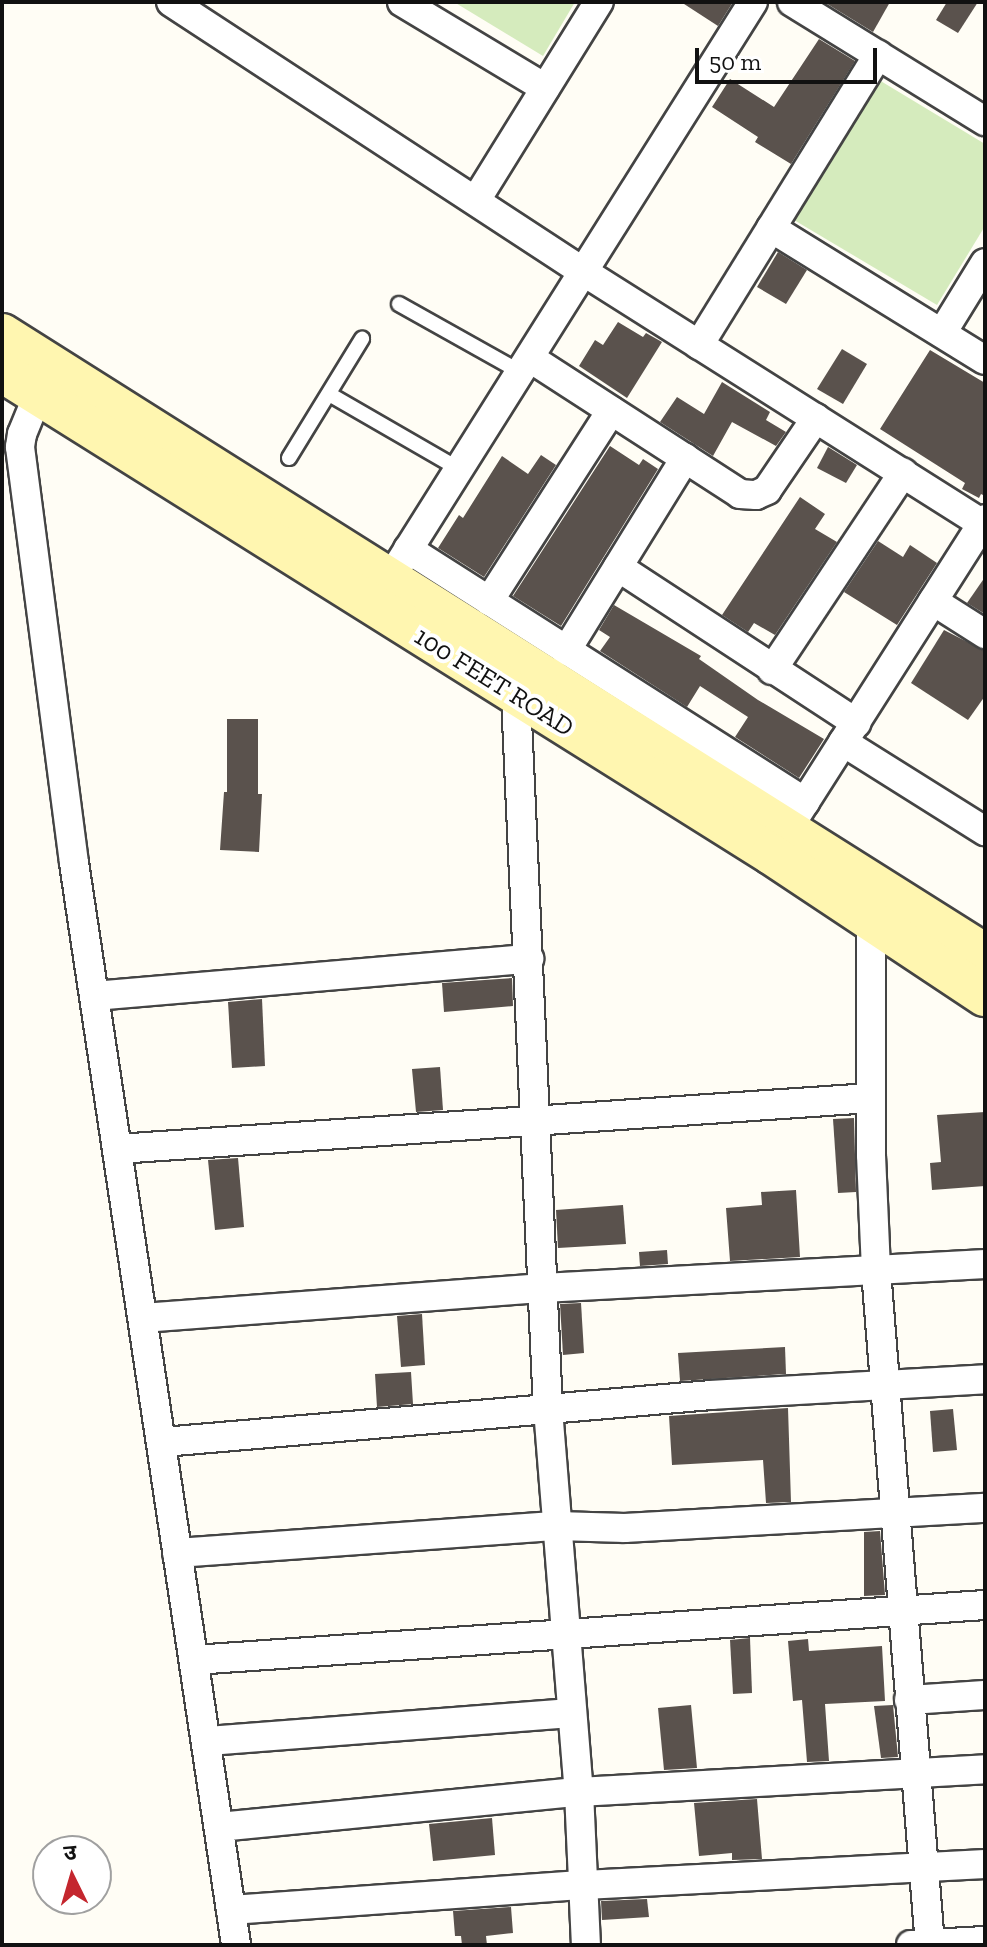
<!DOCTYPE html>
<html>
<head>
<meta charset="utf-8">
<style>
  body { margin:0 }
  #map { position:relative; width:987px; height:1947px; overflow:hidden; background:#fffdf5; font-family:"Zilla Slab","Noto Sans Devanagari",serif }
  div>[style] { position:absolute }
  .green>* { inset:0; background:#d5ebbd }
  .building>* { inset:0; background:#5a524d }
  .roads { filter:drop-shadow(2px 0 #444) drop-shadow(-2px 0 #444) drop-shadow(0 2px #444) drop-shadow(0 -2px #444) }
  .lane>* { height:14px; margin:-7px; padding:0 7px; transform-origin:7px; border-radius:7px; background:#fff }
  .street>* { height:28px; margin:-14px; padding:0 14px; transform-origin:14px; border-radius:14px; background:#fff }
  .secondary>* { height:40px; margin:-20px; padding:0 20px; transform-origin:20px; border-radius:20px; background:#fff6b0 }
  span { translate:-50% -50%; white-space:nowrap; text-align:center; line-height:1.15; -webkit-text-stroke:8px #fff; paint-order:stroke }
  .street-label { font-size:26px; color:#111 }
  .frame { position:absolute; inset:0; border:4px solid #111; pointer-events:none }
  .north { position:absolute; left:32px; top:1835px; width:80px; height:80px; box-sizing:border-box; background:#fff; border:2px solid #a0a0a0; border-radius:50%; rotate:355deg; font-size:22px; font-weight:700; line-height:32px; text-align:center; color:#111 }
  .north::after { content:''; display:block; margin:auto; width:28px; height:36px; background:#c4262e; clip-path:polygon(50% 0,100% 100%,50% 72%,0 100%) }
  .scale { position:absolute; left:695px; top:48px; width:182px; height:36px; box-sizing:border-box; border:4px solid #111; border-top:0; padding-left:10px; font-size:24px; line-height:28px; white-space:nowrap; color:#111; -webkit-text-stroke:6px #fff; paint-order:stroke }
</style>
</head>
<body>
<div id="map">
  <div class="green">
    <i style="clip-path:polygon(454px 2px,575px 2px,543px 56px)"></i>
    <i style="clip-path:polygon(879px 80px,985px 144px,985px 226px,937px 305px,794px 220px)"></i>
  </div>
  <div class="building">
    <i style="clip-path:polygon(681px 2px,733px 2px,718px 26px)"></i>
    <i style="clip-path:polygon(824px 2px,890px 2px,873px 32px)"></i>
    <i style="clip-path:polygon(947px 2px,978px 2px,958px 33px,936px 20px)"></i>
    <i style="clip-path:polygon(819px 39px,855px 61px,791px 164px,755px 142px,758px 137px,712px 107px,730px 79px,774px 107px)"></i>
    <i style="clip-path:polygon(778px 252px,807px 270px,786px 304px,757px 287px)"></i>
    <i style="clip-path:polygon(618px 322px,643px 337px,646px 333px,662px 342px,627px 398px,579px 366px,595px 340px,603px 345px)"></i>
    <i style="clip-path:polygon(842px 349px,867px 364px,843px 404px,817px 389px)"></i>
    <i style="clip-path:polygon(930px 350px,985px 383px,985px 496px,981px 494px,979px 498px,962px 489px,965px 483px,880px 429px)"></i>
    <i style="clip-path:polygon(722px 382px,770px 412px,766px 420px,786px 432px,776px 446px,732px 422px,713px 456px,660px 422px,677px 397px,704px 414px)"></i>
    <i style="clip-path:polygon(610px 446px,639px 465px,643px 459px,658px 469px,561px 626px,513px 596px)"></i>
    <i style="clip-path:polygon(828px 447px,857px 465px,846px 483px,817px 468px)"></i>
    <i style="clip-path:polygon(541px 455px,556px 465px,484px 577px,438px 548px,459px 515px,463px 518px,502px 456px,528px 474px)"></i>
    <i style="clip-path:polygon(800px 497px,825px 514px,815px 529px,837px 542px,775px 635px,754px 623px,748px 632px,722px 615px)"></i>
    <i style="clip-path:polygon(878px 541px,903px 557px,910px 545px,937px 563px,897px 625px,844px 592px)"></i>
    <i style="clip-path:polygon(985px 577px,985px 614px,967px 603px)"></i>
    <i style="clip-path:polygon(614px 605px,701px 656px,699px 659px,758px 700px,824px 739px,799px 778px,735px 737px,748px 717px,700px 686px,687px 707px,600px 651px,610px 637px,599px 630px)"></i>
    <i style="clip-path:polygon(944px 630px,985px 651px,985px 696px,968px 720px,911px 683px)"></i>
    <i style="clip-path:polygon(227px 719px,258px 719px,258px 794px,262px 794px,259px 852px,220px 850px,224px 792px,227px 792px)"></i>
    <i style="clip-path:polygon(512px 978px,513px 1006px,444px 1012px,442px 983px)"></i>
    <i style="clip-path:polygon(262px 999px,265px 1066px,232px 1068px,228px 1002px)"></i>
    <i style="clip-path:polygon(440px 1067px,443px 1110px,416px 1112px,412px 1069px)"></i>
    <i style="clip-path:polygon(985px 1112px,985px 1186px,932px 1190px,930px 1163px,941px 1162px,937px 1115px)"></i>
    <i style="clip-path:polygon(854px 1118px,856px 1192px,838px 1193px,833px 1119px)"></i>
    <i style="clip-path:polygon(238px 1158px,244px 1227px,215px 1230px,208px 1160px)"></i>
    <i style="clip-path:polygon(796px 1190px,800px 1257px,730px 1261px,726px 1208px,762px 1205px,761px 1192px)"></i>
    <i style="clip-path:polygon(623px 1205px,626px 1244px,558px 1248px,556px 1210px)"></i>
    <i style="clip-path:polygon(667px 1250px,668px 1264px,640px 1266px,639px 1252px)"></i>
    <i style="clip-path:polygon(581px 1303px,584px 1353px,563px 1355px,560px 1304px)"></i>
    <i style="clip-path:polygon(422px 1314px,425px 1365px,401px 1367px,397px 1316px)"></i>
    <i style="clip-path:polygon(785px 1347px,786px 1374px,680px 1381px,678px 1353px)"></i>
    <i style="clip-path:polygon(411px 1372px,413px 1404px,377px 1407px,375px 1374px)"></i>
    <i style="clip-path:polygon(788px 1408px,791px 1502px,766px 1503px,763px 1460px,672px 1465px,669px 1416px)"></i>
    <i style="clip-path:polygon(953px 1409px,957px 1450px,933px 1452px,930px 1411px)"></i>
    <i style="clip-path:polygon(880px 1531px,885px 1595px,864px 1596px,864px 1532px)"></i>
    <i style="clip-path:polygon(750px 1638px,752px 1693px,733px 1694px,730px 1640px)"></i>
    <i style="clip-path:polygon(808px 1639px,809px 1651px,882px 1646px,885px 1701px,825px 1704px,829px 1761px,807px 1762px,802px 1700px,793px 1701px,788px 1641px)"></i>
    <i style="clip-path:polygon(691px 1705px,697px 1768px,664px 1770px,658px 1708px)"></i>
    <i style="clip-path:polygon(893px 1705px,898px 1757px,881px 1758px,874px 1706px)"></i>
    <i style="clip-path:polygon(757px 1799px,762px 1859px,732px 1860px,732px 1853px,699px 1856px,694px 1803px)"></i>
    <i style="clip-path:polygon(492px 1818px,495px 1855px,433px 1861px,429px 1824px)"></i>
    <i style="clip-path:polygon(647px 1899px,649px 1917px,602px 1920px,601px 1901px)"></i>
    <i style="clip-path:polygon(511px 1907px,513px 1933px,486px 1936px,487px 1945px,462px 1945px,461px 1936px,455px 1936px,453px 1911px)"></i>
  </div>
  <div class="roads">
    <div class="lane">
      <i style="left:399px;top:304px;width:139px;rotate:29.3deg"></i>
      <i style="left:329px;top:394px;width:150px;rotate:30deg"></i>
      <i style="left:289px;top:458px;width:140px;rotate:-58.5deg"></i>
    </div>
    <div class="street">
      <i style="left:171px;top:2px;width:493px;rotate:33.2deg"></i>
      <i style="left:584px;top:272px;width:471px;rotate:32.3deg"></i>
      <i style="left:402px;top:2px;width:167px;rotate:31deg"></i>
      <i style="left:792px;top:2px;width:227px;rotate:31.7deg"></i>
      <i style="left:476px;top:200px;width:233px;rotate:-58.2deg"></i>
      <i style="left:771px;top:228px;width:251px;rotate:31.7deg"></i>
      <i style="left:942px;top:333px;width:82px;rotate:-58.4deg"></i>
      <i style="left:699px;top:345px;width:341px;rotate:-58.3deg"></i>
      <i style="left:530px;top:358px;width:250px;rotate:32.9deg"></i>
      <i style="left:740px;top:494px;width:16px;rotate:4deg"></i>
      <i style="left:756px;top:495px;width:12px;rotate:-24deg"></i>
      <i style="left:767px;top:490px;width:87px;rotate:-55.8deg"></i>
      <i style="left:38px;top:395px;width:42px;rotate:112.3deg"></i>
      <i style="left:22px;top:434px;width:13px;rotate:99deg"></i>
      <i style="left:20px;top:447px;width:419px;rotate:82.6deg"></i>
      <i style="left:74px;top:863px;width:1094px;rotate:81.48deg"></i>
      <i style="left:408px;top:549px;width:471px;rotate:32.5deg"></i>
      <i style="left:618px;top:567px;width:285px;rotate:33.2deg"></i>
      <i style="left:389px;top:580px;width:683px;rotate:-57.8deg"></i>
      <i style="left:489px;top:601px;width:226px;rotate:-57.3deg"></i>
      <i style="left:933px;top:601px;width:62px;rotate:32.4deg"></i>
      <i style="left:566px;top:651px;width:227px;rotate:-58.3deg"></i>
      <i style="left:772px;top:670px;width:237px;rotate:-56.4deg"></i>
      <i style="left:516px;top:697px;width:713px;rotate:87.43deg"></i>
      <i style="left:548px;top:1409px;width:384px;rotate:85.4deg"></i>
      <i style="left:579px;top:1792px;width:153px;rotate:87.4deg"></i>
      <i style="left:843px;top:742px;width:168px;rotate:32.1deg"></i>
      <i style="left:796px;top:816px;width:352px;rotate:-57.5deg"></i>
      <i style="left:871px;top:921px;width:234px;rotate:90deg"></i>
      <i style="left:871px;top:1155px;width:116px;rotate:87.5deg"></i>
      <i style="left:876px;top:1271px;width:676px;rotate:85.42deg"></i>
      <i style="left:94px;top:996px;width:437px;rotate:-4.9deg"></i>
      <i style="left:117px;top:1149px;width:755px;rotate:-3.87deg"></i>
      <i style="left:143px;top:1318px;width:401px;rotate:-4.3deg"></i>
      <i style="left:543px;top:1288px;width:443px;rotate:-3.1deg"></i>
      <i style="left:163px;top:1442px;width:550px;rotate:-4.9deg"></i>
      <i style="left:711px;top:1395px;width:274px;rotate:-3.3deg"></i>
      <i style="left:177px;top:1553px;width:381px;rotate:-4.1deg"></i>
      <i style="left:557px;top:1526px;width:68px;rotate:1.7deg"></i>
      <i style="left:625px;top:1528px;width:361px;rotate:-3.2deg"></i>
      <i style="left:194px;top:1660px;width:793px;rotate:-3.98deg"></i>
      <i style="left:909px;top:1700px;width:76px;rotate:-3.8deg"></i>
      <i style="left:208px;top:1741px;width:364px;rotate:-4.4deg"></i>
      <i style="left:219px;top:1827px;width:362px;rotate:-5.6deg"></i>
      <i style="left:579px;top:1792px;width:407px;rotate:-3.2deg"></i>
      <i style="left:231px;top:1910px;width:354px;rotate:-4.1deg"></i>
      <i style="left:584px;top:1885px;width:402px;rotate:-3deg"></i>
      <i style="left:911px;top:1945px;width:74px;rotate:-3.1deg"></i>
    </div>
    <div class="secondary">
      <i style="left:2px;top:334px;width:1162px;rotate:32.24deg"></i>
      <i style="left:2px;top:372px;width:908px;rotate:32.08deg"></i>
      <i style="left:771px;top:854px;width:257px;rotate:33.6deg"></i>
    </div>
  </div>
  <div class="street-label">
    <span style="left:494px;top:682px;rotate:32deg">100 FEET ROAD</span>
  </div>
  <div class="frame"></div>
  <div class="north">उ</div>
  <div class="scale">50 m</div>
</div>
</body>
</html>
